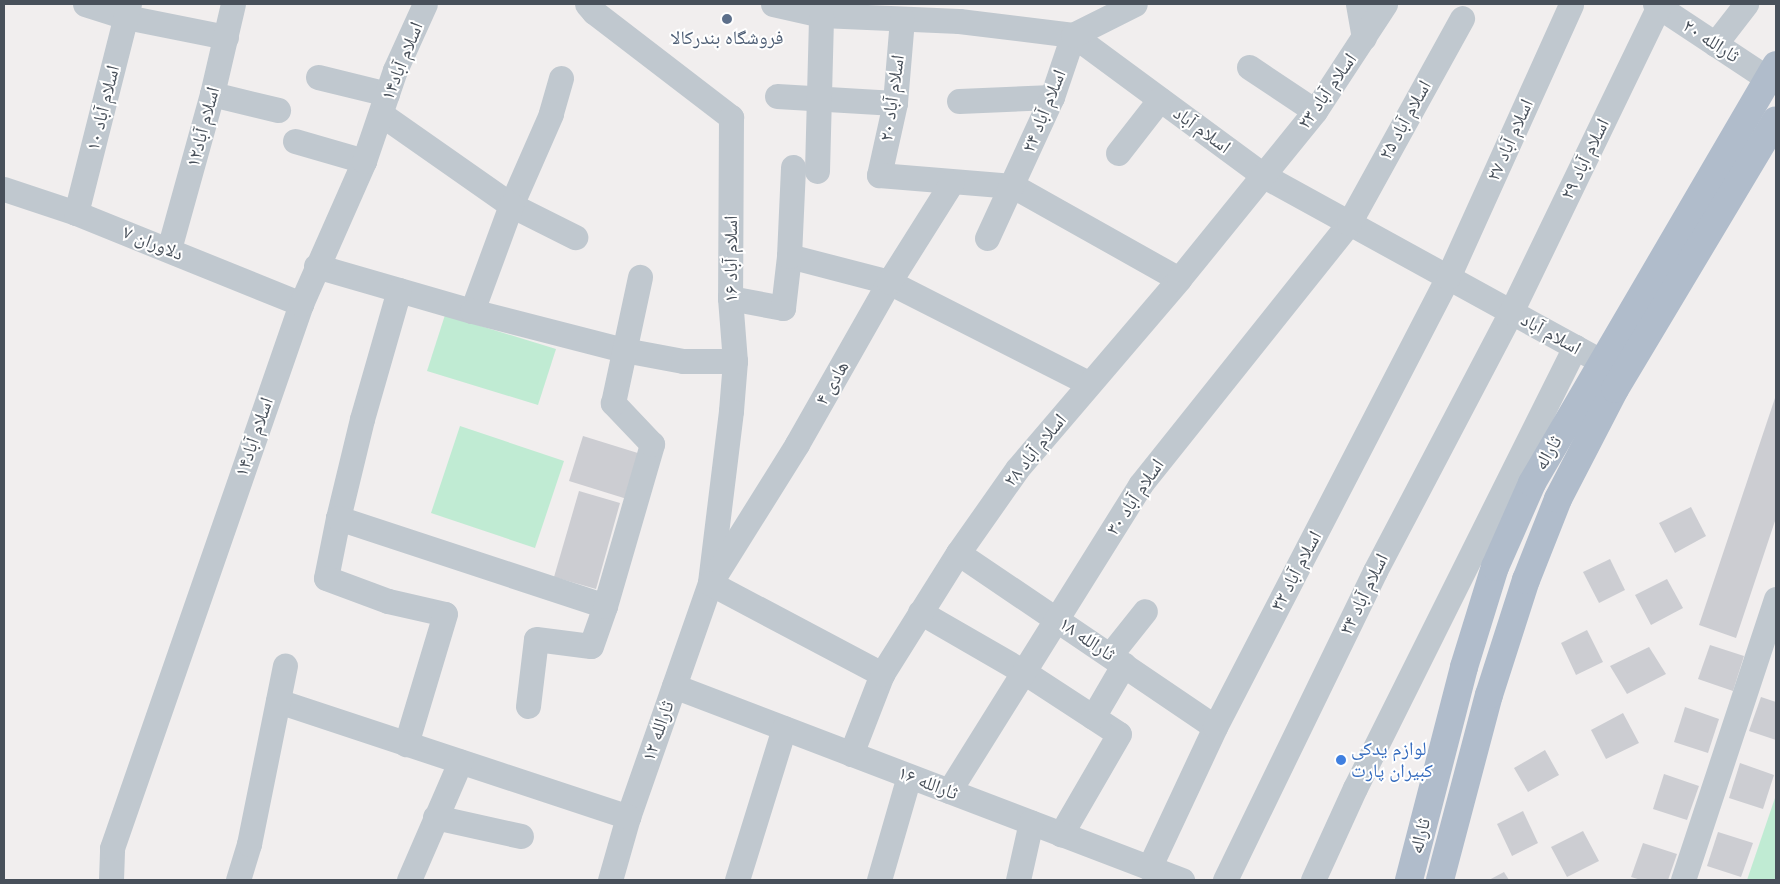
<!DOCTYPE html>
<html>
<head>
<meta charset="utf-8">
<style>
  body { margin:0 }
  #map { position:relative; width:1780px; height:884px; overflow:hidden; background:#f1eeee; font-family:"Space Grotesk","Noto Naskh Arabic",sans-serif }
  div>[style] { position:absolute }
  .green>* { inset:0; background:#c0ebd3 }
  .building>* { inset:0; background:#cccdd2 }
  .minor>* { height:25px; margin:-12.5px; padding:0 12.5px; transform-origin:12.5px; border-radius:12.5px; background:#c0c8cf }
  .major>* { height:28px; margin:-14px; padding:0 14px; transform-origin:14px; border-radius:14px; background:#b0bccb }
  .dots>* { width:14px; height:14px; translate:-50% -50%; box-sizing:border-box; border:2px solid #fff; border-radius:50% }
  span { translate:-50% -50%; white-space:nowrap; text-align:center; line-height:1.15; -webkit-text-stroke:4px #fff; paint-order:stroke }
  .service-label { font-size:19px; color:#4e5e75 }
  .street-label { font-size:19px; color:#48505a }
  .shop-label { font-size:19px; color:#366cbe }
  .left { translate:0 -50%; text-align:left }
  .frame { position:absolute; inset:0; border:5px solid #48505a; pointer-events:none }
</style>
</head>
<body>
<div id="map">
  <div class="green">
    <i style="clip-path:polygon(445px 315px,556px 349px,538px 405px,427px 371px)"></i>
    <i style="clip-path:polygon(460px 426px,564px 461px,535px 548px,431px 513px)"></i>
    <i style="clip-path:polygon(1776px 795px,1776px 880px,1747px 880px)"></i>
  </div>
  <div class="building">
    <i style="clip-path:polygon(1776px 395px,1776px 518px,1736px 638px,1699px 625px)"></i>
    <i style="clip-path:polygon(583px 436px,641px 454px,627px 499px,569px 481px)"></i>
    <i style="clip-path:polygon(579px 491px,620px 503px,596px 589px,554px 577px)"></i>
    <i style="clip-path:polygon(1691px 507px,1706px 536px,1675px 553px,1659px 523px)"></i>
    <i style="clip-path:polygon(1610px 559px,1625px 590px,1599px 603px,1583px 572px)"></i>
    <i style="clip-path:polygon(1667px 579px,1683px 608px,1651px 625px,1635px 595px)"></i>
    <i style="clip-path:polygon(1587px 630px,1603px 662px,1576px 675px,1561px 643px)"></i>
    <i style="clip-path:polygon(1710px 645px,1744px 656px,1733px 691px,1698px 679px)"></i>
    <i style="clip-path:polygon(1649px 647px,1666px 674px,1627px 694px,1610px 666px)"></i>
    <i style="clip-path:polygon(1761px 697px,1776px 702px,1776px 740px,1749px 731px)"></i>
    <i style="clip-path:polygon(1685px 707px,1719px 719px,1708px 753px,1674px 742px)"></i>
    <i style="clip-path:polygon(1623px 713px,1639px 743px,1606px 759px,1591px 730px)"></i>
    <i style="clip-path:polygon(1545px 750px,1559px 775px,1528px 792px,1514px 768px)"></i>
    <i style="clip-path:polygon(1740px 763px,1774px 775px,1763px 809px,1729px 798px)"></i>
    <i style="clip-path:polygon(1664px 774px,1699px 786px,1687px 820px,1653px 809px)"></i>
    <i style="clip-path:polygon(1523px 811px,1538px 843px,1512px 856px,1497px 824px)"></i>
    <i style="clip-path:polygon(1583px 831px,1599px 861px,1567px 877px,1551px 847px)"></i>
    <i style="clip-path:polygon(1718px 832px,1753px 843px,1741px 877px,1707px 866px)"></i>
    <i style="clip-path:polygon(1643px 843px,1677px 854px,1668px 880px,1641px 880px,1631px 877px)"></i>
    <i style="clip-path:polygon(1504px 872px,1509px 880px,1489px 880px)"></i>
  </div>
  <div class="minor">
    <i style="left:85px;top:4px;width:43px;rotate:17.6deg"></i>
    <i style="left:126px;top:17px;width:102px;rotate:11.3deg"></i>
    <i style="left:587px;top:4px;width:11px;rotate:49deg"></i>
    <i style="left:594px;top:12px;width:173px;rotate:37.5deg"></i>
    <i style="left:731px;top:117px;width:181px;rotate:90.3deg"></i>
    <i style="left:730px;top:298px;width:63px;rotate:85.5deg"></i>
    <i style="left:735px;top:361px;width:50px;rotate:94.6deg"></i>
    <i style="left:731px;top:411px;width:173px;rotate:97deg"></i>
    <i style="left:710px;top:583px;width:248px;rotate:109.3deg"></i>
    <i style="left:628px;top:817px;width:66px;rotate:105.9deg"></i>
    <i style="left:773px;top:4px;width:49px;rotate:12.9deg"></i>
    <i style="left:821px;top:15px;width:138px;rotate:2.5deg"></i>
    <i style="left:959px;top:21px;width:115px;rotate:7deg"></i>
    <i style="left:1073px;top:35px;width:237px;rotate:36.4deg"></i>
    <i style="left:1264px;top:176px;width:384px;rotate:28.8deg"></i>
    <i style="left:1358px;top:4px;width:34px;rotate:80deg"></i>
    <i style="left:1655px;top:4px;width:134px;rotate:33.5deg"></i>
    <i style="left:902px;top:19px;width:84px;rotate:94.8deg"></i>
    <i style="left:895px;top:103px;width:74px;rotate:102.5deg"></i>
    <i style="left:879px;top:175px;width:134px;rotate:4.7deg"></i>
    <i style="left:1013px;top:186px;width:190px;rotate:29.3deg"></i>
    <i style="left:1715px;top:44px;width:51px;rotate:-52.2deg"></i>
    <i style="left:1249px;top:67px;width:79px;rotate:33.7deg"></i>
    <i style="left:318px;top:77px;width:71px;rotate:13.8deg"></i>
    <i style="left:561px;top:78px;width:37px;rotate:106deg"></i>
    <i style="left:551px;top:114px;width:99px;rotate:113.7deg"></i>
    <i style="left:511px;top:205px;width:72px;rotate:26.6deg"></i>
    <i style="left:212px;top:94px;width:68px;rotate:13.6deg"></i>
    <i style="left:777px;top:96px;width:118px;rotate:3.4deg"></i>
    <i style="left:959px;top:101px;width:93px;rotate:-2.5deg"></i>
    <i style="left:381px;top:114px;width:159px;rotate:35deg"></i>
    <i style="left:511px;top:205px;width:113px;rotate:110.2deg"></i>
    <i style="left:295px;top:141px;width:72px;rotate:16.2deg"></i>
    <i style="left:1118px;top:153px;width:68px;rotate:-52.1deg"></i>
    <i style="left:817px;top:171px;width:156px;rotate:-88.5deg"></i>
    <i style="left:4px;top:189px;width:76px;rotate:18.4deg"></i>
    <i style="left:76px;top:213px;width:243px;rotate:22deg"></i>
    <i style="left:76px;top:213px;width:216px;rotate:-75.8deg"></i>
    <i style="left:987px;top:238px;width:155px;rotate:-65.3deg"></i>
    <i style="left:1052px;top:97px;width:65px;rotate:-71.3deg"></i>
    <i style="left:1073px;top:35px;width:69px;rotate:-26.6deg"></i>
    <i style="left:169px;top:249px;width:161px;rotate:-74.5deg"></i>
    <i style="left:212px;top:94px;width:92px;rotate:-76.9deg"></i>
    <i style="left:789px;top:256px;width:103px;rotate:14.6deg"></i>
    <i style="left:889px;top:282px;width:223px;rotate:26.9deg"></i>
    <i style="left:316px;top:266px;width:162px;rotate:16.1deg"></i>
    <i style="left:472px;top:311px;width:157px;rotate:14.4deg"></i>
    <i style="left:624px;top:350px;width:60px;rotate:10.6deg"></i>
    <i style="left:683px;top:361px;width:52px"></i>
    <i style="left:399px;top:290px;width:134px;rotate:106deg"></i>
    <i style="left:362px;top:419px;width:102px;rotate:103.6deg"></i>
    <i style="left:338px;top:518px;width:61px;rotate:101.3deg"></i>
    <i style="left:326px;top:578px;width:66px;rotate:20.4deg"></i>
    <i style="left:388px;top:601px;width:58px;rotate:12.8deg"></i>
    <i style="left:445px;top:614px;width:136px;rotate:106.7deg"></i>
    <i style="left:730px;top:298px;width:54px;rotate:10.7deg"></i>
    <i style="left:783px;top:308px;width:52px;rotate:-83.4deg"></i>
    <i style="left:789px;top:256px;width:89px;rotate:-87.4deg"></i>
    <i style="left:338px;top:518px;width:281px;rotate:18.2deg"></i>
    <i style="left:958px;top:553px;width:310px;rotate:34.1deg"></i>
    <i style="left:714px;top:577px;width:157px;rotate:-58deg"></i>
    <i style="left:797px;top:444px;width:186px;rotate:-60.4deg"></i>
    <i style="left:889px;top:282px;width:118px;rotate:-57.8deg"></i>
    <i style="left:710px;top:583px;width:195px;rotate:27.9deg"></i>
    <i style="left:920px;top:612px;width:120px;rotate:30deg"></i>
    <i style="left:1024px;top:672px;width:113px;rotate:33.1deg"></i>
    <i style="left:1119px;top:734px;width:116px;rotate:120.1deg"></i>
    <i style="left:1110px;top:655px;width:56px;rotate:-51.5deg"></i>
    <i style="left:674px;top:686px;width:544px;rotate:20.9deg"></i>
    <i style="left:278px;top:701px;width:369px;rotate:18.3deg"></i>
    <i style="left:528px;top:706px;width:67px;rotate:-83.2deg"></i>
    <i style="left:536px;top:639px;width:55px;rotate:7.3deg"></i>
    <i style="left:591px;top:646px;width:42px;rotate:-70.7deg"></i>
    <i style="left:605px;top:606px;width:169px;rotate:-73.8deg"></i>
    <i style="left:652px;top:444px;width:57px;rotate:-133.6deg"></i>
    <i style="left:613px;top:403px;width:129px;rotate:-77.9deg"></i>
    <i style="left:1093px;top:717px;width:61px;rotate:-59.7deg"></i>
    <i style="left:851px;top:754px;width:86px;rotate:-68.8deg"></i>
    <i style="left:882px;top:674px;width:143px;rotate:-57.9deg"></i>
    <i style="left:958px;top:553px;width:103px;rotate:-54.9deg"></i>
    <i style="left:1017px;top:469px;width:250px;rotate:-49.5deg"></i>
    <i style="left:1179px;top:279px;width:216px;rotate:-51deg"></i>
    <i style="left:1315px;top:111px;width:128px;rotate:-56.8deg"></i>
    <i style="left:949px;top:791px;width:361px;rotate:-58deg"></i>
    <i style="left:1140px;top:485px;width:335px;rotate:-51.4deg"></i>
    <i style="left:1349px;top:223px;width:234px;rotate:-61.1deg"></i>
    <i style="left:435px;top:817px;width:88px;rotate:12.5deg"></i>
    <i style="left:1149px;top:868px;width:156px;rotate:-64.9deg"></i>
    <i style="left:1215px;top:727px;width:507px;rotate:-62.63deg"></i>
    <i style="left:1448px;top:277px;width:299px;rotate:-65.7deg"></i>
    <i style="left:111px;top:880px;width:32px;rotate:-88deg"></i>
    <i style="left:112px;top:848px;width:576px;rotate:-70.84deg"></i>
    <i style="left:301px;top:304px;width:156px;rotate:-66.2deg"></i>
    <i style="left:364px;top:161px;width:96px;rotate:-71.2deg"></i>
    <i style="left:395px;top:70px;width:72px;rotate:-65.6deg"></i>
    <i style="left:238px;top:880px;width:38px;rotate:-73deg"></i>
    <i style="left:249px;top:844px;width:182px;rotate:-78.6deg"></i>
    <i style="left:409px;top:880px;width:129px;rotate:-66.6deg"></i>
    <i style="left:737px;top:880px;width:159px;rotate:-72.8deg"></i>
    <i style="left:879px;top:880px;width:108px;rotate:-73.9deg"></i>
    <i style="left:1018px;top:880px;width:59px;rotate:-77.4deg"></i>
    <i style="left:1225px;top:880px;width:343px;rotate:-64.1deg"></i>
    <i style="left:1375px;top:571px;width:293px;rotate:-62.3deg"></i>
    <i style="left:1511px;top:312px;width:340px;rotate:-64.2deg"></i>
    <i style="left:1313px;top:880px;width:101px;rotate:-65.5deg"></i>
    <i style="left:1355px;top:788px;width:493px;rotate:-63.5deg"></i>
    <i style="left:1683px;top:880px;width:296px;rotate:-71.7deg"></i>
  </div>
  <div class="major">
    <i style="left:1409px;top:880px;width:220px;rotate:-75.5deg"></i>
    <i style="left:1464px;top:667px;width:105px;rotate:-72.8deg"></i>
    <i style="left:1495px;top:567px;width:92px;rotate:-66.2deg"></i>
    <i style="left:1532px;top:483px;width:484px;rotate:-59.7deg"></i>
    <i style="left:1440px;top:880px;width:191px;rotate:-75.2deg"></i>
    <i style="left:1489px;top:695px;width:121px;rotate:-72.2deg"></i>
    <i style="left:1526px;top:580px;width:87px;rotate:-68.4deg"></i>
    <i style="left:1558px;top:499px;width:124px;rotate:-62.6deg"></i>
    <i style="left:1615px;top:389px;width:313px;rotate:-59.1deg"></i>
  </div>
  <div class="dots">
    <i style="left:727px;top:19px;background:#5c6f8a"></i>
    <i style="left:1341px;top:760px;background:#3f7fe0"></i>
  </div>
  <div class="service-label">
    <span style="left:727px;top:38px">فروشگاه بندرکالا</span>
  </div>
  <div class="street-label">
    <span style="left:1711px;top:41px;rotate:33deg">ثارالله ۲۰</span>
    <span style="left:402px;top:61px;rotate:-68deg">اسلام آباد۱۴</span>
    <span style="left:1327px;top:91px;rotate:-55deg">اسلام آباد ۲۳</span>
    <span style="left:892px;top:98px;rotate:-82deg">اسلام آباد ۲۰</span>
    <span style="left:103px;top:108px;rotate:-76deg">اسلام آباد ۱۰</span>
    <span style="left:1044px;top:111px;rotate:-68deg">اسلام آباد ۲۴</span>
    <span style="left:1405px;top:120px;rotate:-61deg">اسلام آباد ۲۵</span>
    <span style="left:203px;top:127px;rotate:-75deg">اسلام آباد۱۲</span>
    <span style="left:1202px;top:130px;rotate:36deg">اسلام آباد</span>
    <span style="left:1510px;top:140px;rotate:-66deg">اسلام آباد ۲۷</span>
    <span style="left:1585px;top:159px;rotate:-64deg">اسلام آباد ۲۹</span>
    <span style="left:153px;top:243px;rotate:22deg">دلاوران ۷</span>
    <span style="left:731px;top:259px;rotate:-90deg">اسلام آباد ۱۶</span>
    <span style="left:1551px;top:334px;rotate:29deg">اسلام آباد</span>
    <span style="left:832px;top:383px;rotate:-60deg">هادی ۴</span>
    <span style="left:254px;top:437px;rotate:-71deg">اسلام آباد۱۴</span>
    <span style="left:1035px;top:450px;rotate:-51deg">اسلام آباد ۲۸</span>
    <span style="left:1548px;top:453px;rotate:-60deg">ثاراله</span>
    <span style="left:1135px;top:497px;rotate:-56deg">اسلام آباد ۳۰</span>
    <span style="left:1296px;top:571px;rotate:-62deg">اسلام آباد ۳۲</span>
    <span style="left:1364px;top:594px;rotate:-64deg">اسلام آباد ۳۴</span>
    <span style="left:1087px;top:639px;rotate:34deg">ثارالله ۱۸</span>
    <span style="left:658px;top:731px;rotate:-71deg">ثارالله ۱۲</span>
    <span style="left:928px;top:783px;rotate:21deg">ثارالله ۱۶</span>
    <span style="left:1420px;top:836px;rotate:-76deg">ثاراله</span>
  </div>
  <div class="shop-label">
    <span class="left" style="left:1351px;top:760px">لوازم یدکی<br>کبیران پارت</span>
  </div>
  <div class="frame"></div>
</div>
</body>
</html>
